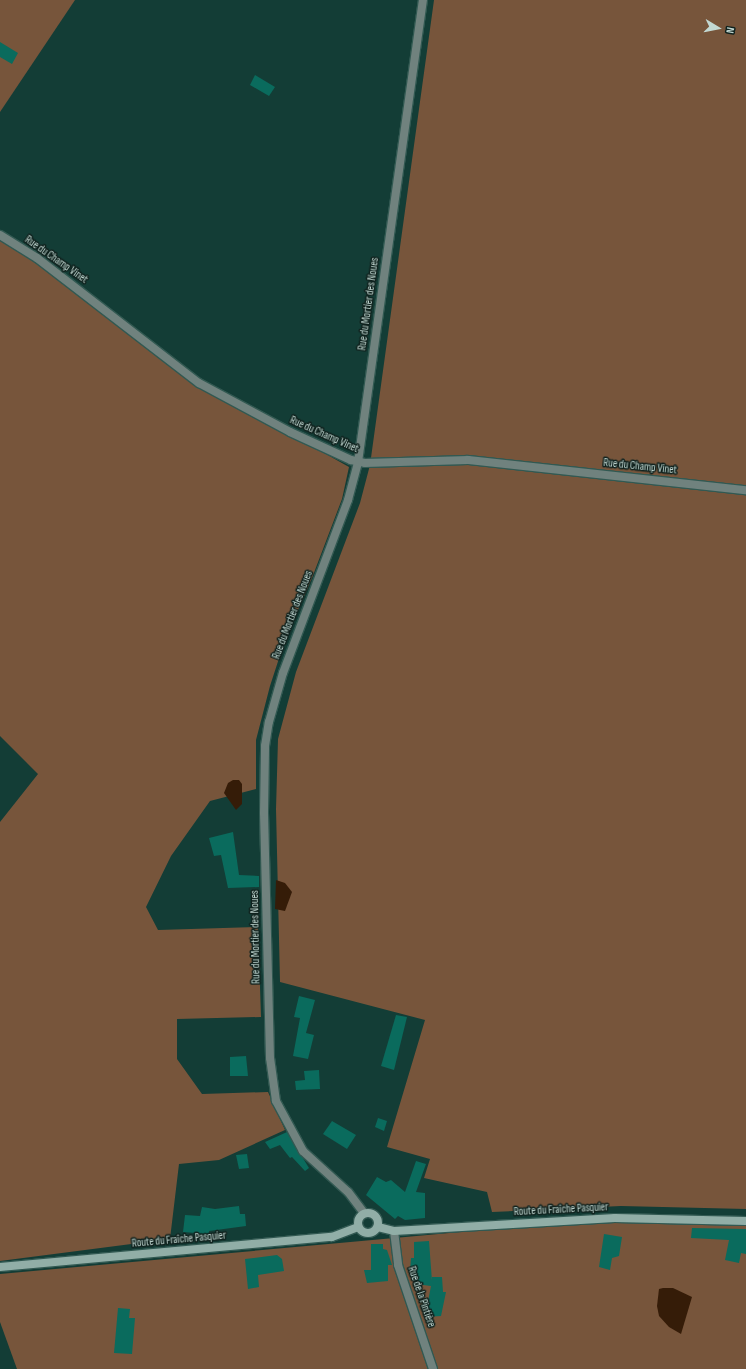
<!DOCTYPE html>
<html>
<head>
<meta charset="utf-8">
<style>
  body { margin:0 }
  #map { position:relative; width:746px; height:1369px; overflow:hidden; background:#133d36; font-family:"Sofia Sans Condensed",sans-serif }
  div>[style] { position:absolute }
  .green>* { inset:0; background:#77553b }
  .water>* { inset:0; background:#351c08 }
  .building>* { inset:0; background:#0a6b5d }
  .roads { filter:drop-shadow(1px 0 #325952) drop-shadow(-1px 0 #325952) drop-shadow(0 1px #325952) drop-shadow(0 -1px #325952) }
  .minor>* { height:8px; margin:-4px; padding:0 4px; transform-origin:4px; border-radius:4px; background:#70827e }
  .secondary>* { height:8px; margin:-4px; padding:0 4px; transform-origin:4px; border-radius:4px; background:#91aea7 }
  .secondary>.ring { margin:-4px; padding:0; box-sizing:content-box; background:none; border:8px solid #91aea7; border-radius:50% }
  span { translate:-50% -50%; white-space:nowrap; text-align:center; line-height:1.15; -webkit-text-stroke:3px #0f211d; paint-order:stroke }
  .street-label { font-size:11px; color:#c2d8d2 }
  .north { position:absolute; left:698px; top:8px; width:40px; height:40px; -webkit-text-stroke:3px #0f211d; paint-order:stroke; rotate:100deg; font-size:11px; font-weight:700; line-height:16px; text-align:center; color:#c2d8d2 }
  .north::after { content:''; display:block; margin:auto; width:14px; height:18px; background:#c2d8d2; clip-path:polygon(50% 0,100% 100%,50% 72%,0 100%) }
</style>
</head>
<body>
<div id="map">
  <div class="green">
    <i style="clip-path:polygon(0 0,75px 0,0 112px)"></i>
    <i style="clip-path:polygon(434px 0,746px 0,746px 1209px,621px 1206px,492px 1212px,487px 1192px,424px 1178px,430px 1159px,387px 1147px,425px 1020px,280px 982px,276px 809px,278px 739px,296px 672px,360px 503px,370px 465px)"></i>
    <i style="clip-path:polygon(0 235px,199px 383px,349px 467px,342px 499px,312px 578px,285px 640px,270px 686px,256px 740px,256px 789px,210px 801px,171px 856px,146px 907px,158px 930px,258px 927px,261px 1017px,177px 1019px,177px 1059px,202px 1094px,268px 1092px,285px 1130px,219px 1160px,179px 1164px,170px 1239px,0 1261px,0 822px,38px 774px,0 736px)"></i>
    <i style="clip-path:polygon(615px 1218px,746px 1221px,746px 1369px,17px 1369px,0 1322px,0 1274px)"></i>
  </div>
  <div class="water">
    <i style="clip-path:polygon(233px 780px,239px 780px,242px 784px,242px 804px,236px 810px,224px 793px,228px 783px)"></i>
    <i style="clip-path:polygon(276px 880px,285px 883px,292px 892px,285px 911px,275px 909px)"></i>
    <i style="clip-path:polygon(663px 1288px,673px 1288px,692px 1297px,681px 1334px,669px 1327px,659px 1316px,657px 1306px,659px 1289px)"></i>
  </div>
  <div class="building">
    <i style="clip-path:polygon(0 42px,18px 53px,12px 64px,0 57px)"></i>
    <i style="clip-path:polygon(255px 75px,275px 87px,269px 96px,250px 85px)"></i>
    <i style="clip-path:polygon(233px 832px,239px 875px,259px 876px,259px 887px,228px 888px,221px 855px,214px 856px,209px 838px)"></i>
    <i style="clip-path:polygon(299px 996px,315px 1000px,306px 1033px,314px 1035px,308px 1059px,293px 1056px,300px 1018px,294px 1017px)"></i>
    <i style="clip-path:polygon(396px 1015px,407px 1017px,394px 1070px,381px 1066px)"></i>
    <i style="clip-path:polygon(246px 1056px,248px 1076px,230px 1076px,230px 1057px)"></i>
    <i style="clip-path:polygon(319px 1070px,320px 1089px,296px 1090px,295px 1081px,305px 1080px,304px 1071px)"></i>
    <i style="clip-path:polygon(378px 1118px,387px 1121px,384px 1131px,375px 1127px)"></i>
    <i style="clip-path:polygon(332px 1121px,356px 1135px,347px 1149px,323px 1134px)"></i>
    <i style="clip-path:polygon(287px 1132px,309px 1168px,305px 1171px,292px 1157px,290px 1158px,280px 1145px,270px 1149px,265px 1142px)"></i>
    <i style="clip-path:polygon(247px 1154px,249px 1168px,239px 1169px,236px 1155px)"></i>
    <i style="clip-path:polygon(416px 1161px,426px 1164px,416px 1192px,425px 1193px,425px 1218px,405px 1220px,398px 1216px,395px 1219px,366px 1195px,377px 1177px,386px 1182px,391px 1180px,405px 1192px)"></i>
    <i style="clip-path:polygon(239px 1206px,240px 1214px,245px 1214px,246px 1226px,209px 1231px,209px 1234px,183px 1232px,185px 1215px,200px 1216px,202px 1207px,215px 1209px)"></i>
    <i style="clip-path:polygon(692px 1228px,746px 1229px,746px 1254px,741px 1253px,739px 1263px,725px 1260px,729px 1240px,691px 1238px)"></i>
    <i style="clip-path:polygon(604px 1234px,622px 1237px,619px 1256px,612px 1258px,610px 1270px,599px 1267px)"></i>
    <i style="clip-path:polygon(429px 1241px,432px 1281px,432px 1277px,442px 1277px,443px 1292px,446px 1292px,441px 1316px,425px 1317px,431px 1286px,415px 1284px,410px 1271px,411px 1258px,414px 1258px,414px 1242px)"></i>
    <i style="clip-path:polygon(371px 1244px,383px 1244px,383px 1249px,387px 1250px,392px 1265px,388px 1265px,388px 1281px,367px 1283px,364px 1270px,371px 1270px)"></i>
    <i style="clip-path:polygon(277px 1255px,282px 1259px,284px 1271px,258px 1275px,259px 1287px,248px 1289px,245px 1259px)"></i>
    <i style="clip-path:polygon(118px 1308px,130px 1309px,129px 1318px,135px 1318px,132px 1354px,114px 1353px)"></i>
  </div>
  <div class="roads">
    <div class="minor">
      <i style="left:0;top:235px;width:44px;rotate:31.9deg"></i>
      <i style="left:37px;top:258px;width:205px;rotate:37.7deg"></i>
      <i style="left:199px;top:383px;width:103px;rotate:28.3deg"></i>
      <i style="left:290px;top:432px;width:67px;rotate:24.7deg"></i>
      <i style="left:351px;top:460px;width:14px;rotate:12deg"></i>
      <i style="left:365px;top:463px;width:103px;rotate:-1.7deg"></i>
      <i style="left:468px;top:460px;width:280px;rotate:6.2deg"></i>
      <i style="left:364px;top:1213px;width:26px;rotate:-127deg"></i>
      <i style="left:348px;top:1192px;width:61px;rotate:-137.7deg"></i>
      <i style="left:303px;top:1151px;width:57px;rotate:-118.4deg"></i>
      <i style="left:276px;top:1101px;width:43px;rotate:-97.9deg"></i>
      <i style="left:270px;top:1058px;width:245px;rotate:-91.4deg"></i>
      <i style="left:264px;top:813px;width:67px;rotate:-89.1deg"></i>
      <i style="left:265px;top:746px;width:24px;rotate:-81deg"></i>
      <i style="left:269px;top:722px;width:51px;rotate:-74.1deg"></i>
      <i style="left:283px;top:673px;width:185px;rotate:-69.4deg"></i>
      <i style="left:348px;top:500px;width:39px;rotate:-75deg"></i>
      <i style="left:358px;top:462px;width:467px;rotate:-82deg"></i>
      <i style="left:394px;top:1231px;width:34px;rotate:83deg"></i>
      <i style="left:398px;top:1265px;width:110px;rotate:71.4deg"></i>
    </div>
    <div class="secondary">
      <i class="ring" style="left:358px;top:1213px;width:12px;height:12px"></i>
      <i style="left:378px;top:1227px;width:16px;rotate:14deg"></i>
      <i style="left:394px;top:1231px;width:221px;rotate:-3.4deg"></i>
      <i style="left:615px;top:1218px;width:131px;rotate:1.3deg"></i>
      <i style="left:0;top:1267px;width:333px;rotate:-5.2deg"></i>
      <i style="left:332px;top:1237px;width:28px;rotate:-21deg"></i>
    </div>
  </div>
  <div class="street-label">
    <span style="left:56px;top:260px;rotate:35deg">Rue du Champ Vinet</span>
    <span style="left:369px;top:304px;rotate:-82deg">Rue du Mortier des Noues</span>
    <span style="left:324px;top:435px;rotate:24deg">Rue du Champ Vinet</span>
    <span style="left:640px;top:467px;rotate:6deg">Rue du Champ Vinet</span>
    <span style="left:293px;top:615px;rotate:-69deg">Rue du Mortier des Noues</span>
    <span style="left:256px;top:937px;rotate:-91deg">Rue du Mortier des Noues</span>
    <span style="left:561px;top:1210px;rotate:-3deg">Route du Fraîche Pasquier</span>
    <span style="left:179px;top:1240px;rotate:-5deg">Route du Fraîche Pasquier</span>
    <span style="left:421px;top:1297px;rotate:71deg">Rue de la Pintière</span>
  </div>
  <div class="north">N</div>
</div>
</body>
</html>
